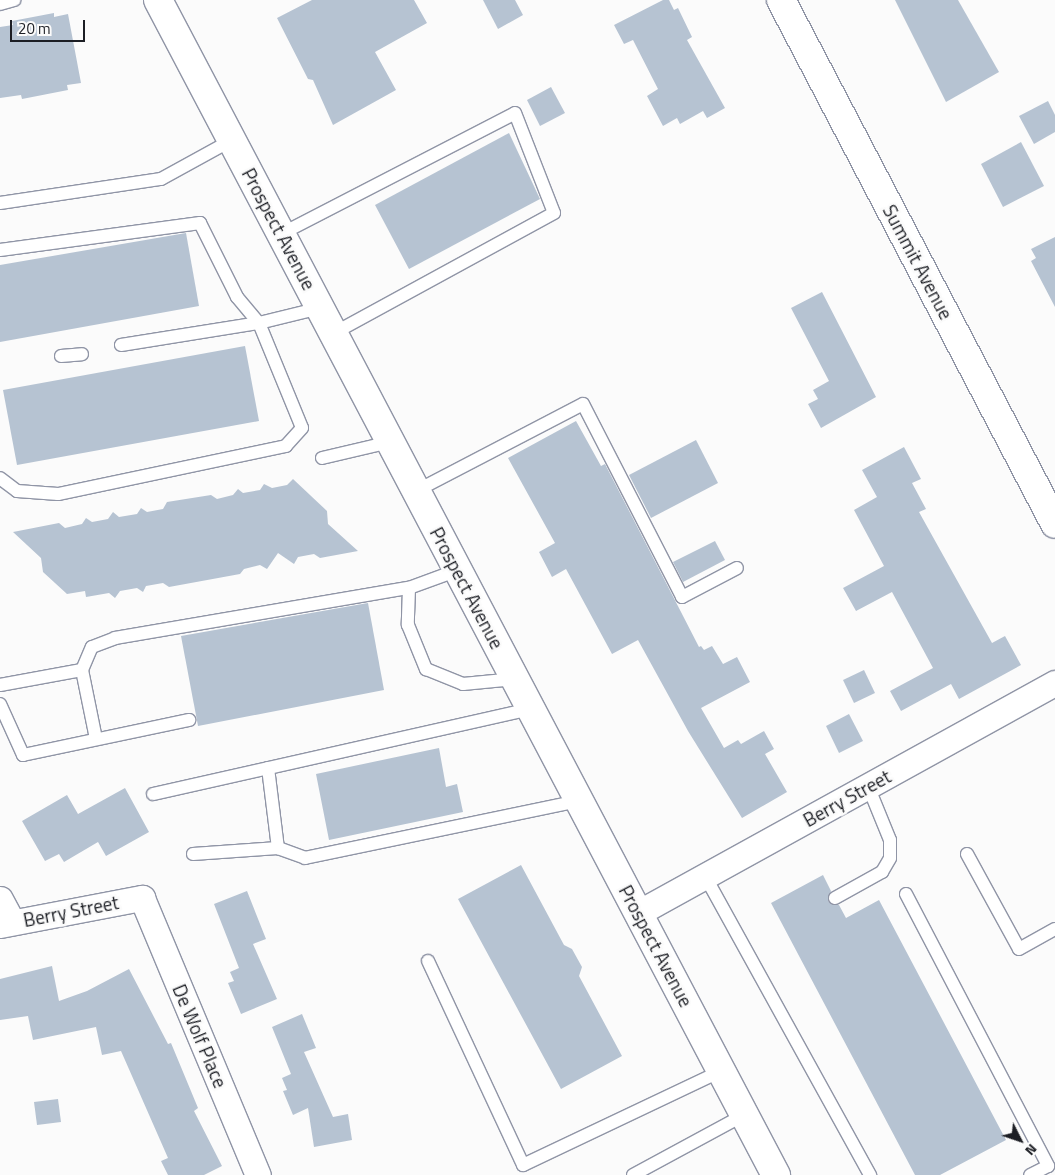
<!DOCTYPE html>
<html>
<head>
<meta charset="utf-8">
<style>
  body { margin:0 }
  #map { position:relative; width:1055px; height:1175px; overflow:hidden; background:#fbfbfb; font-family:"Titillium Web",sans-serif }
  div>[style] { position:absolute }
  .building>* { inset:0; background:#b6c3d2 }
  .roads { filter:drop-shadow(1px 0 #9095a6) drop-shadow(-1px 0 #9095a6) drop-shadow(0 1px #9095a6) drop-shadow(0 -1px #9095a6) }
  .service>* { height:12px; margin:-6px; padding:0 6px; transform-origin:6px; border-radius:6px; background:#fff }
  .minor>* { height:25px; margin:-12.5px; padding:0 12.5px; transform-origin:12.5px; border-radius:12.5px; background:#fff }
  .tertiary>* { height:28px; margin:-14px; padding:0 14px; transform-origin:14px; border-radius:14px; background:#fff }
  span { translate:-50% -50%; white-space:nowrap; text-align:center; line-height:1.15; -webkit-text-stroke:5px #fbfbfb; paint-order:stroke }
  .street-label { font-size:19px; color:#1c1e24 }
  .north { position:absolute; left:995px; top:1115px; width:50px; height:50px; -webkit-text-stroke:4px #fbfbfb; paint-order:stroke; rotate:131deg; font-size:14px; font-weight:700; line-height:20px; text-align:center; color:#1c1e24 }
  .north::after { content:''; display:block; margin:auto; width:18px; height:22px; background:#1c1e24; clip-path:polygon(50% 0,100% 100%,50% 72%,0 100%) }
  .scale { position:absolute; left:10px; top:20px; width:75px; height:22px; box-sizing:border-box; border:2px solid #1c1e24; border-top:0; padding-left:6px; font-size:15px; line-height:18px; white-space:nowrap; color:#1c1e24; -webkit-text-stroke:4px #fbfbfb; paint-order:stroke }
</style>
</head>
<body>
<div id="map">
  <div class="building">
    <i style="clip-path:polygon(312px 0,414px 0,427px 23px,375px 52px,396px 90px,333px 125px,313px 80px,308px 79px,277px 18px)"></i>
    <i style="clip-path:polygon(483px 0,515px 0,523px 15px,498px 29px)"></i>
    <i style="clip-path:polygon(663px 0,669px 0,674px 10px,678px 8px,692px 37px,687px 40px,725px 108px,707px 118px,703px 111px,680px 124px,677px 118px,663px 126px,647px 96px,658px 89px,633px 40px,624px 44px,614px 25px)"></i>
    <i style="clip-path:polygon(895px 0,958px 0,999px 72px,946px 102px)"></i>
    <i style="clip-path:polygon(54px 13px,54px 17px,68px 14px,81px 83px,67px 85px,68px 90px,22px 99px,21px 95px,0 98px,0 27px,13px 25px,12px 21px)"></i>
    <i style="clip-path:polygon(551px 87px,565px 113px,540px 126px,527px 100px)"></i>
    <i style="clip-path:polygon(1048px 101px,1055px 115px,1055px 132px,1034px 144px,1019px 116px)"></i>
    <i style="clip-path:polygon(509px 133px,540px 199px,409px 269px,375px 205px)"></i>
    <i style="clip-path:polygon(1021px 142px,1044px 186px,1003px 207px,981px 164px)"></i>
    <i style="clip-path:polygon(186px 233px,199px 306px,0 342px,0 265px)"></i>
    <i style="clip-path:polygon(1055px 237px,1055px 307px,1031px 261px,1036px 258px,1031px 249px)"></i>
    <i style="clip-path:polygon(822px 292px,876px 397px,821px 428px,808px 404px,818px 399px,813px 390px,829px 381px,791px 308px)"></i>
    <i style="clip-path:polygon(245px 346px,259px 421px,17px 465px,3px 390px)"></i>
    <i style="clip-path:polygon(576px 421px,601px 466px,605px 464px,699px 647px,701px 646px,704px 650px,712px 646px,723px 664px,737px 657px,750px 682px,701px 708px,724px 748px,738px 740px,741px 744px,764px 731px,774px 749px,765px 754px,787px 792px,742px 818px,688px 731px,638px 640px,612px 654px,566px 569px,552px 577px,539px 552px,555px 543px,508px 458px)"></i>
    <i style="clip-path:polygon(696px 440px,718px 483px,651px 518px,629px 475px)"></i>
    <i style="clip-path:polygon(904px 447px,921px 479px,912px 483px,926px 509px,919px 512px,992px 643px,1005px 636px,1021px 665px,959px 699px,951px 684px,901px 711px,890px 691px,933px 668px,892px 592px,856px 611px,843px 588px,884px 566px,854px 510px,877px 497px,862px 470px)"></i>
    <i style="clip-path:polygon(293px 479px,327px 511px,328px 524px,358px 551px,320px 558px,314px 554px,298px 557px,294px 564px,278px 553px,267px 569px,260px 565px,244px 569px,240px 574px,169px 587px,163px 583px,146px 586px,143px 592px,137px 588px,120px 591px,115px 598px,109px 593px,86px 597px,85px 591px,67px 594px,43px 572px,41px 558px,13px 532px,59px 523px,65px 528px,82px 524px,86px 518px,92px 522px,108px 519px,113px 512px,119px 517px,137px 514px,141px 508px,147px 512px,163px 509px,167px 502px,211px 495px,217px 499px,233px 495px,238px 489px,243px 493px,260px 490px,264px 484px,272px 488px,287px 485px)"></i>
    <i style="clip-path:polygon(715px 541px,725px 560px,683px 582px,673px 562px)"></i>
    <i style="clip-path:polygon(368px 603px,384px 690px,198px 726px,181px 636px)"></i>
    <i style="clip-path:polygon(864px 670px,875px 693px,854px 703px,843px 680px)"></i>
    <i style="clip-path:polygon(849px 714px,863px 741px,839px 753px,826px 726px)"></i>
    <i style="clip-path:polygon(439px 748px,446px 787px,457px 784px,463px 812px,329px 840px,316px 774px)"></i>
    <i style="clip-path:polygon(125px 788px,149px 832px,106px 856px,98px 842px,64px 862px,59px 854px,45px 861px,22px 821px,67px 795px,78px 814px)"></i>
    <i style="clip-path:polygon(521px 865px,564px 945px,572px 949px,582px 967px,579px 976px,622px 1056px,561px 1089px,458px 899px)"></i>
    <i style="clip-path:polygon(823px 875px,831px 891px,828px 901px,839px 905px,846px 918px,879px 900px,1006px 1140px,940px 1175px,915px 1175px,771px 903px)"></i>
    <i style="clip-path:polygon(247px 891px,266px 939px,253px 944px,277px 999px,241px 1014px,228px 983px,234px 981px,230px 972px,239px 968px,214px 904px)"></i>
    <i style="clip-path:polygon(52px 966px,59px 1001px,87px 991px,129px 969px,168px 1044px,171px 1043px,198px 1108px,194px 1111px,222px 1166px,204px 1175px,168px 1175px,161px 1161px,168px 1158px,121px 1051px,102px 1055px,96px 1027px,33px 1040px,28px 1016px,0 1020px,0 979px)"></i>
    <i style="clip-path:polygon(302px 1014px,316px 1048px,304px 1052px,333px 1117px,348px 1114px,352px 1140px,314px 1147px,308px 1108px,293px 1115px,283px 1091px,287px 1090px,282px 1078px,291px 1074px,272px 1027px)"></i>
    <i style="clip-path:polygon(58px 1099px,61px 1122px,37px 1125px,34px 1102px)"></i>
  </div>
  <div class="roads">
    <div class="service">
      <i style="left:0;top:4px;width:15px;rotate:-16deg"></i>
      <i style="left:0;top:203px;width:163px;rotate:-8.5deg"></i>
      <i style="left:161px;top:179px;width:81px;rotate:-28.8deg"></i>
      <i style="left:281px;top:234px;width:263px;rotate:-27.3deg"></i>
      <i style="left:515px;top:113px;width:107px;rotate:68.7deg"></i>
      <i style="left:554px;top:213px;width:251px;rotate:151.4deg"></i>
      <i style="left:0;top:250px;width:202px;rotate:-7.7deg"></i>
      <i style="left:200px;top:223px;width:83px;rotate:63.4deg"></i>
      <i style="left:237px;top:297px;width:34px;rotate:50deg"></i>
      <i style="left:259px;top:323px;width:113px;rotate:67.7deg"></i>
      <i style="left:302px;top:428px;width:24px;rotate:132deg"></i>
      <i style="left:286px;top:446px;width:233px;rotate:168.1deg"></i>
      <i style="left:58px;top:494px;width:41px;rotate:-175.8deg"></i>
      <i style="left:17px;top:491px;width:21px;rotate:-143deg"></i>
      <i style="left:121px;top:345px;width:140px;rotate:-9.1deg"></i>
      <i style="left:259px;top:323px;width:63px;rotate:-13.8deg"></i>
      <i style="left:61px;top:356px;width:21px;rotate:-5deg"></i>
      <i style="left:322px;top:458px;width:70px;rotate:-13.2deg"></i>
      <i style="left:416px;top:491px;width:188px;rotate:-27.5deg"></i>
      <i style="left:583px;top:404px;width:217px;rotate:62.8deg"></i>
      <i style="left:682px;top:597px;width:62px;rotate:-27.8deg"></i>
      <i style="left:458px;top:570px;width:52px;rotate:159.8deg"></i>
      <i style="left:409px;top:588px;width:37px;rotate:92deg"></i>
      <i style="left:408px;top:625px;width:48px;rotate:67.8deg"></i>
      <i style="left:426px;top:669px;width:40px;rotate:22deg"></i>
      <i style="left:463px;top:684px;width:52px;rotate:-5.5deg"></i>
      <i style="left:82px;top:670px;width:70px;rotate:78.5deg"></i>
      <i style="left:0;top:685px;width:83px;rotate:-10.4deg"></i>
      <i style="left:82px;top:670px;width:25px;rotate:-67deg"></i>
      <i style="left:92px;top:647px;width:25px;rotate:-21deg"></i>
      <i style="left:115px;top:638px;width:298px;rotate:-9.7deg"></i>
      <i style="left:0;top:704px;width:56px;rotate:65.7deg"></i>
      <i style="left:23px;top:755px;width:170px;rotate:-11.9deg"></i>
      <i style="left:268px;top:768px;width:81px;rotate:82.9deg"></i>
      <i style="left:153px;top:794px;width:387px;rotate:-12.7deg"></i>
      <i style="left:193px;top:854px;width:85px;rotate:-4deg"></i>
      <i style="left:278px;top:848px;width:29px;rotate:20deg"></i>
      <i style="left:305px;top:858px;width:280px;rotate:-11.8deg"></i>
      <i style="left:967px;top:854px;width:108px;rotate:61.3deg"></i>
      <i style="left:1019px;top:949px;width:41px;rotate:-29.1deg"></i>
      <i style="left:705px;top:876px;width:342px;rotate:61.1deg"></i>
      <i style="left:906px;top:894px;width:307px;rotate:62.4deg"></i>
      <i style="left:1048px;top:1166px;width:20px;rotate:153deg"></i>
      <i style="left:835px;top:898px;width:54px;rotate:-29deg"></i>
      <i style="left:882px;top:872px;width:16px;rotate:-60deg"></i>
      <i style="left:890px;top:858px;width:18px;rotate:-90deg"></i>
      <i style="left:890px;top:840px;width:58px;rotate:-112.2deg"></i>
      <i style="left:428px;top:961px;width:225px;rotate:65deg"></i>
      <i style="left:523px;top:1165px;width:219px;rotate:-25.4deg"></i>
      <i style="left:633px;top:1175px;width:126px;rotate:-28.4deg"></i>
    </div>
    <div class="minor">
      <i style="left:0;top:899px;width:26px;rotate:62deg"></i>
      <i style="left:638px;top:913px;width:476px;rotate:-28.9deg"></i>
      <i style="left:0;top:925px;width:145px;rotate:-10.8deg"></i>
      <i style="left:142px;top:898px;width:300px;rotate:67.3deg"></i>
    </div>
    <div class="tertiary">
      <i style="left:158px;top:0;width:1328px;rotate:62.26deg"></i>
      <i style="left:781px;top:0;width:591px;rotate:62.39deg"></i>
    </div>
  </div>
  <div class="street-label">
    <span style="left:279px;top:229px;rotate:62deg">Prospect Avenue</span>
    <span style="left:918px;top:262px;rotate:62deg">Summit Avenue</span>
    <span style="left:467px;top:588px;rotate:62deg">Prospect Avenue</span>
    <span style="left:847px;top:798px;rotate:-29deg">Berry Street</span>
    <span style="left:71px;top:911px;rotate:-11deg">Berry Street</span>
    <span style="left:656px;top:946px;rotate:62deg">Prospect Avenue</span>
    <span style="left:200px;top:1036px;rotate:67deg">De Wolf Place</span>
  </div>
  <div class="north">N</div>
  <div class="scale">20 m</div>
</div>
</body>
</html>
